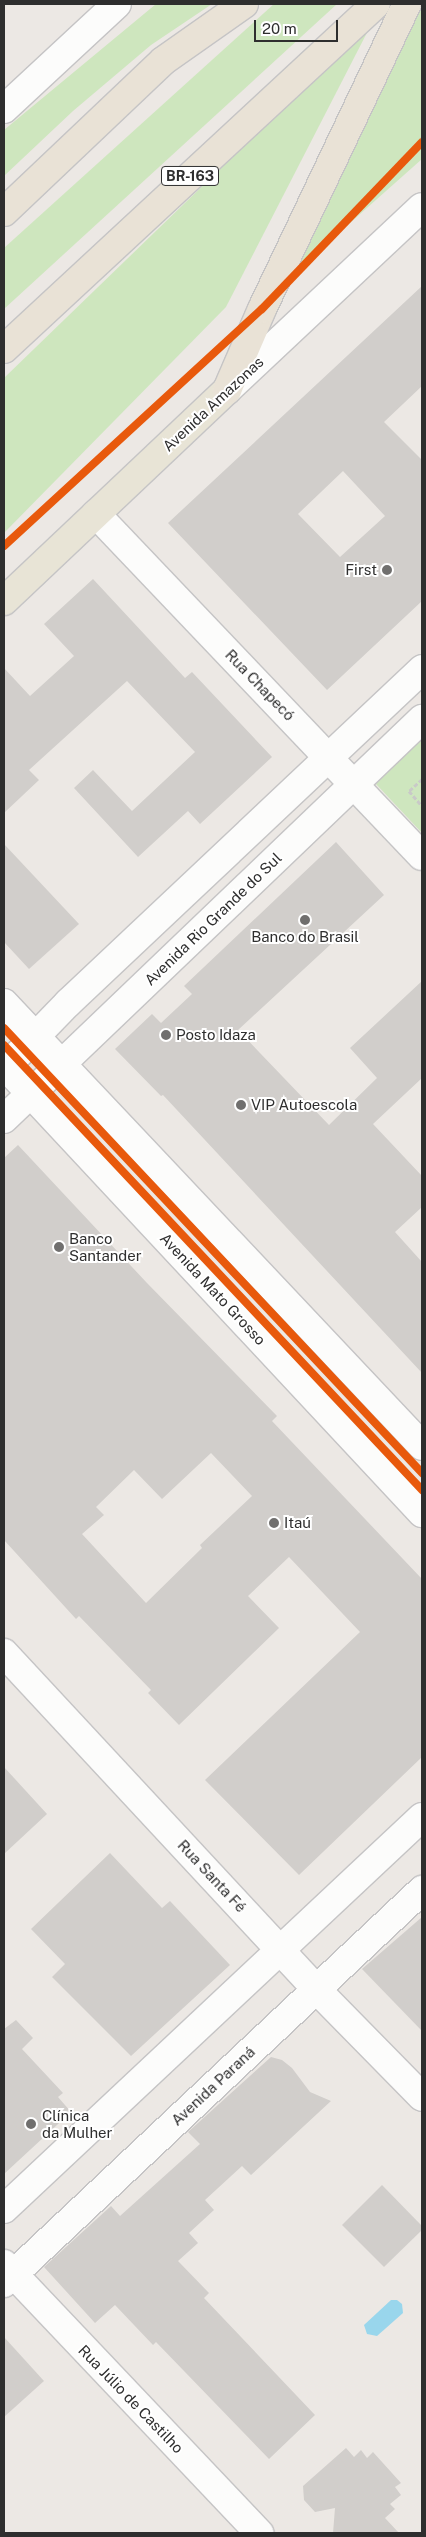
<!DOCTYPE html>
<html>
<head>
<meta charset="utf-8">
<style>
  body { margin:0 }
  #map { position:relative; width:426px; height:2537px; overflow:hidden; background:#ece8e4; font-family:"Public Sans",sans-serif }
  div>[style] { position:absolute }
  .green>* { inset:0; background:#cee6be }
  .water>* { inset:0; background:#99d6ec }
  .building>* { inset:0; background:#d1cecb }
  .path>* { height:3px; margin-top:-1.5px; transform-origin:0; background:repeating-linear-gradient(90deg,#c9c9c8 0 4px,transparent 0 6.5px) }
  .roads { filter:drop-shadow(1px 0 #c5c4c5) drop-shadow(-1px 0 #c5c4c5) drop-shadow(0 1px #c5c4c5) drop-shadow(0 -1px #c5c4c5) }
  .minor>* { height:28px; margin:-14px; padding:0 14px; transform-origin:14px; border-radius:14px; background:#fcfcfb }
  .tertiary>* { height:28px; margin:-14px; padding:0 14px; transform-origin:14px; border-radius:14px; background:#fcfcfb }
  .secondary>* { height:28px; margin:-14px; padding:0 14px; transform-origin:14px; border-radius:14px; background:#fcfcfb }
  .primary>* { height:28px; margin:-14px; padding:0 14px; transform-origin:14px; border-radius:14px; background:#e8e4d6 }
  .trunk>* { height:28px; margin:-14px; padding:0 14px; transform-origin:14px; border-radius:14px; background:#e9e2d6 }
  .cycleway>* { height:8px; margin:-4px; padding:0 4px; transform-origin:4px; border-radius:4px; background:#e8590c }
  .dots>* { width:14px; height:14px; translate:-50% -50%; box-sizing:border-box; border:2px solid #fff; border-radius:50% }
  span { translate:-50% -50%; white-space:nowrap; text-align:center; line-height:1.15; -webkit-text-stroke:4px #fff; paint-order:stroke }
  .shield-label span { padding:1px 4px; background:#fff; border:1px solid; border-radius:4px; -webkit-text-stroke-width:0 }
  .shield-label { font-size:14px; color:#2e2e2e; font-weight:700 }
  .street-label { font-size:15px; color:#2e2e2e }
  .poi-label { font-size:15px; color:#2e2e2e }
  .right { translate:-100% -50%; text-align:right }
  .left { translate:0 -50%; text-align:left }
  .frame { position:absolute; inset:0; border:5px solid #2e2e2e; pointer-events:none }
  .scale { position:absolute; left:254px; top:20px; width:84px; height:22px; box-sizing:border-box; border:2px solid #2e2e2e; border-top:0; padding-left:6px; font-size:15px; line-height:18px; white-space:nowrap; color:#2e2e2e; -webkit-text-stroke:4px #fff; paint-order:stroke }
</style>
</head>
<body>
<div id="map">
  <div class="green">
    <i style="clip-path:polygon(156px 4px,212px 4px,151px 45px,73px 111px,4px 176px,4px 130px)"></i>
    <i style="clip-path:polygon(274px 4px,337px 4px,4px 309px,4px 248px)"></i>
    <i style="clip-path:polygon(422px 4px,422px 159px,296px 271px)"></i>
    <i style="clip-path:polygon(373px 21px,226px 307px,4px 533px,4px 378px)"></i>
    <i style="clip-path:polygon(422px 739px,422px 833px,376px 784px)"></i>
  </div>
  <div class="water">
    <i style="clip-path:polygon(391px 2300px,397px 2300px,402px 2304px,403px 2313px,377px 2336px,367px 2334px,364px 2325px)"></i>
  </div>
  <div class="building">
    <i style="clip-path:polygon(evenodd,422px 286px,422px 386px,384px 422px,422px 460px,422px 601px,327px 690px,168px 523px,422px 286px,343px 471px,385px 516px,340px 557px,298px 514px,343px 471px)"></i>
    <i style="clip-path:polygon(93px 579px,185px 678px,192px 672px,272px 757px,200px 824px,188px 811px,138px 857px,74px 788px,93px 770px,132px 811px,195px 752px,127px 681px,29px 770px,39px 780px,4px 813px,4px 668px,30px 696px,74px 656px,44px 624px)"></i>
    <i style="clip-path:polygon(336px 842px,384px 895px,238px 1030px,329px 1125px,377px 1078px,350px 1048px,422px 981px,422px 1078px,373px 1124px,422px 1176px,422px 1207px,395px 1232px,422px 1262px,422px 1373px,163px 1095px,161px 1096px,115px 1049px,152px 1014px,161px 1023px,192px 994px,184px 986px)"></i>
    <i style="clip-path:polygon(4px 844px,79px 924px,29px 969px,4px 942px)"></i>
    <i style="clip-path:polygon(evenodd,18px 1145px,147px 1283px,277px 1416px,272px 1421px,422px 1579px,422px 1757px,299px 1875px,205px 1780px,360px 1632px,289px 1557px,248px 1596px,279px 1628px,179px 1725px,148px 1693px,151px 1690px,79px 1616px,76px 1619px,4px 1540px,4px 1158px,18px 1145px,211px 1453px,252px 1496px,200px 1545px,202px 1548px,146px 1603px,82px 1534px,104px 1515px,96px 1507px,134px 1470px,162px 1499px,211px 1453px)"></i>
    <i style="clip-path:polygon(4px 1767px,47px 1814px,4px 1854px)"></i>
    <i style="clip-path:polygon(110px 1853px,162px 1908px,170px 1901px,230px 1965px,131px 2056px,52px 1977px,65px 1964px,31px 1929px)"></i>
    <i style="clip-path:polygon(422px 1917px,422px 2031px,362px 1969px)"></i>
    <i style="clip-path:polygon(16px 2020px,33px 2038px,22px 2049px,63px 2093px,58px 2097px,71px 2112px,4px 2174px,4px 2029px)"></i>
    <i style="clip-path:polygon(271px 2057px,282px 2060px,292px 2068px,310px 2092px,331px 2101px,251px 2175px,242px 2166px,205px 2200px,214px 2210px,189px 2233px,198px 2243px,178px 2261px,209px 2293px,204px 2298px,315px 2415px,269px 2459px,156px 2342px,153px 2345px,115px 2305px,95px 2323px,44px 2267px,111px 2206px,120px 2216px,200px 2144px,188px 2132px)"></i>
    <i style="clip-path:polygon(382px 2185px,422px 2226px,422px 2230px,384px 2267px,342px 2225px)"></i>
    <i style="clip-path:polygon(4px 2337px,44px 2381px,4px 2417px)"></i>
    <i style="clip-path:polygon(346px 2448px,354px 2457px,361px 2450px,367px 2458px,373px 2452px,401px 2483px,395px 2487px,401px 2495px,390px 2504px,395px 2509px,385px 2518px,399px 2533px,333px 2533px,335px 2508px,315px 2512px,304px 2500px,303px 2486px)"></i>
  </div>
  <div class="path">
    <i style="left:422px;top:779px;width:18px;rotate:137deg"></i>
    <i style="left:409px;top:791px;width:20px;rotate:49deg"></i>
  </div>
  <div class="roads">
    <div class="minor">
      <i style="left:96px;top:514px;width:472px;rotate:46.4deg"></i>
      <i style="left:4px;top:1653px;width:459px;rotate:47.1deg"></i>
      <i style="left:316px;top:1989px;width:151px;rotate:45.5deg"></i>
      <i style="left:4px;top:2264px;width:371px;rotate:46.5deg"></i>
    </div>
    <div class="tertiary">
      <i style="left:4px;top:109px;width:154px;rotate:-42.9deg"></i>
      <i style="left:227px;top:390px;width:267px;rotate:-43.2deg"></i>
      <i style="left:4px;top:1069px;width:92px;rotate:-45.9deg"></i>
      <i style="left:68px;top:1003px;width:487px;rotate:-43.3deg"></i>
      <i style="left:4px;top:1119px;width:579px;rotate:-43.74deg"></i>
      <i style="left:4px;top:2209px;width:573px;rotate:-43.16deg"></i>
      <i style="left:4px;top:2283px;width:574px;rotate:-43.23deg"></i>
    </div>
    <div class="secondary">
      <i style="left:4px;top:1003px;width:609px;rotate:46.66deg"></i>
      <i style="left:4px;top:1065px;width:613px;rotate:46.98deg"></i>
    </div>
    <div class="primary">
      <i style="left:4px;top:601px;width:307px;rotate:-43.4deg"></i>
    </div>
    <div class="trunk">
      <i style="left:4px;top:212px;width:219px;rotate:-43.5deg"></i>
      <i style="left:163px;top:61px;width:99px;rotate:-35.1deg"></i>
      <i style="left:4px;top:349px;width:507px;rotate:-42.84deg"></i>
      <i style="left:227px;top:390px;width:88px;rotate:-66.6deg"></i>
      <i style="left:262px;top:309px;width:338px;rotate:-64.6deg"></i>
    </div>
  </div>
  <div class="cycleway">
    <i style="left:4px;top:546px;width:350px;rotate:-42.6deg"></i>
    <i style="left:262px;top:309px;width:231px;rotate:-46.2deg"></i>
    <i style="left:4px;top:1028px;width:611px;rotate:46.79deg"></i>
    <i style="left:4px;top:1045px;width:611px;rotate:46.79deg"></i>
  </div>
  <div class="dots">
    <i style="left:387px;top:570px;background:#706f6e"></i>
    <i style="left:305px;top:920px;background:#706f6e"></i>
    <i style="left:166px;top:1035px;background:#706f6e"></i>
    <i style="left:241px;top:1105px;background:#706f6e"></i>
    <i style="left:59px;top:1247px;background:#706f6e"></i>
    <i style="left:274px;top:1523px;background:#706f6e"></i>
    <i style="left:31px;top:2124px;background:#706f6e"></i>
  </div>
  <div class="shield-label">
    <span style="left:190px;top:176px">BR-163</span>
  </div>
  <div class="street-label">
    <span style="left:213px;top:404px;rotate:-43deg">Avenida Amazonas</span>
    <span style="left:260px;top:685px;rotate:46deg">Rua Chapecó</span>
    <span style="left:213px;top:919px;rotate:-44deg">Avenida Rio Grande do Sul</span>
    <span style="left:213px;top:1289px;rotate:47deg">Avenida Mato Grosso</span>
    <span style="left:212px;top:1876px;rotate:47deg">Rua Santa Fé</span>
    <span style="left:213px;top:2086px;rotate:-43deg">Avenida Paraná</span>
    <span style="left:131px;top:2399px;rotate:46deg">Rua Júlio de Castilho</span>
  </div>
  <div class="poi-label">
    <span class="right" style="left:377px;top:570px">First</span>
    <span style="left:305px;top:937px">Banco do Brasil</span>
    <span class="left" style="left:176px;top:1035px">Posto Idaza</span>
    <span class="left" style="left:251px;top:1105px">VIP Autoescola</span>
    <span class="left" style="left:69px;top:1247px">Banco<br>Santander</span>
    <span class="left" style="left:284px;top:1523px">Itaú</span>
    <span class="left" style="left:42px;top:2124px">Clínica<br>da Mulher</span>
  </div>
  <div class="frame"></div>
  <div class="scale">20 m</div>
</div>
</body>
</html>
